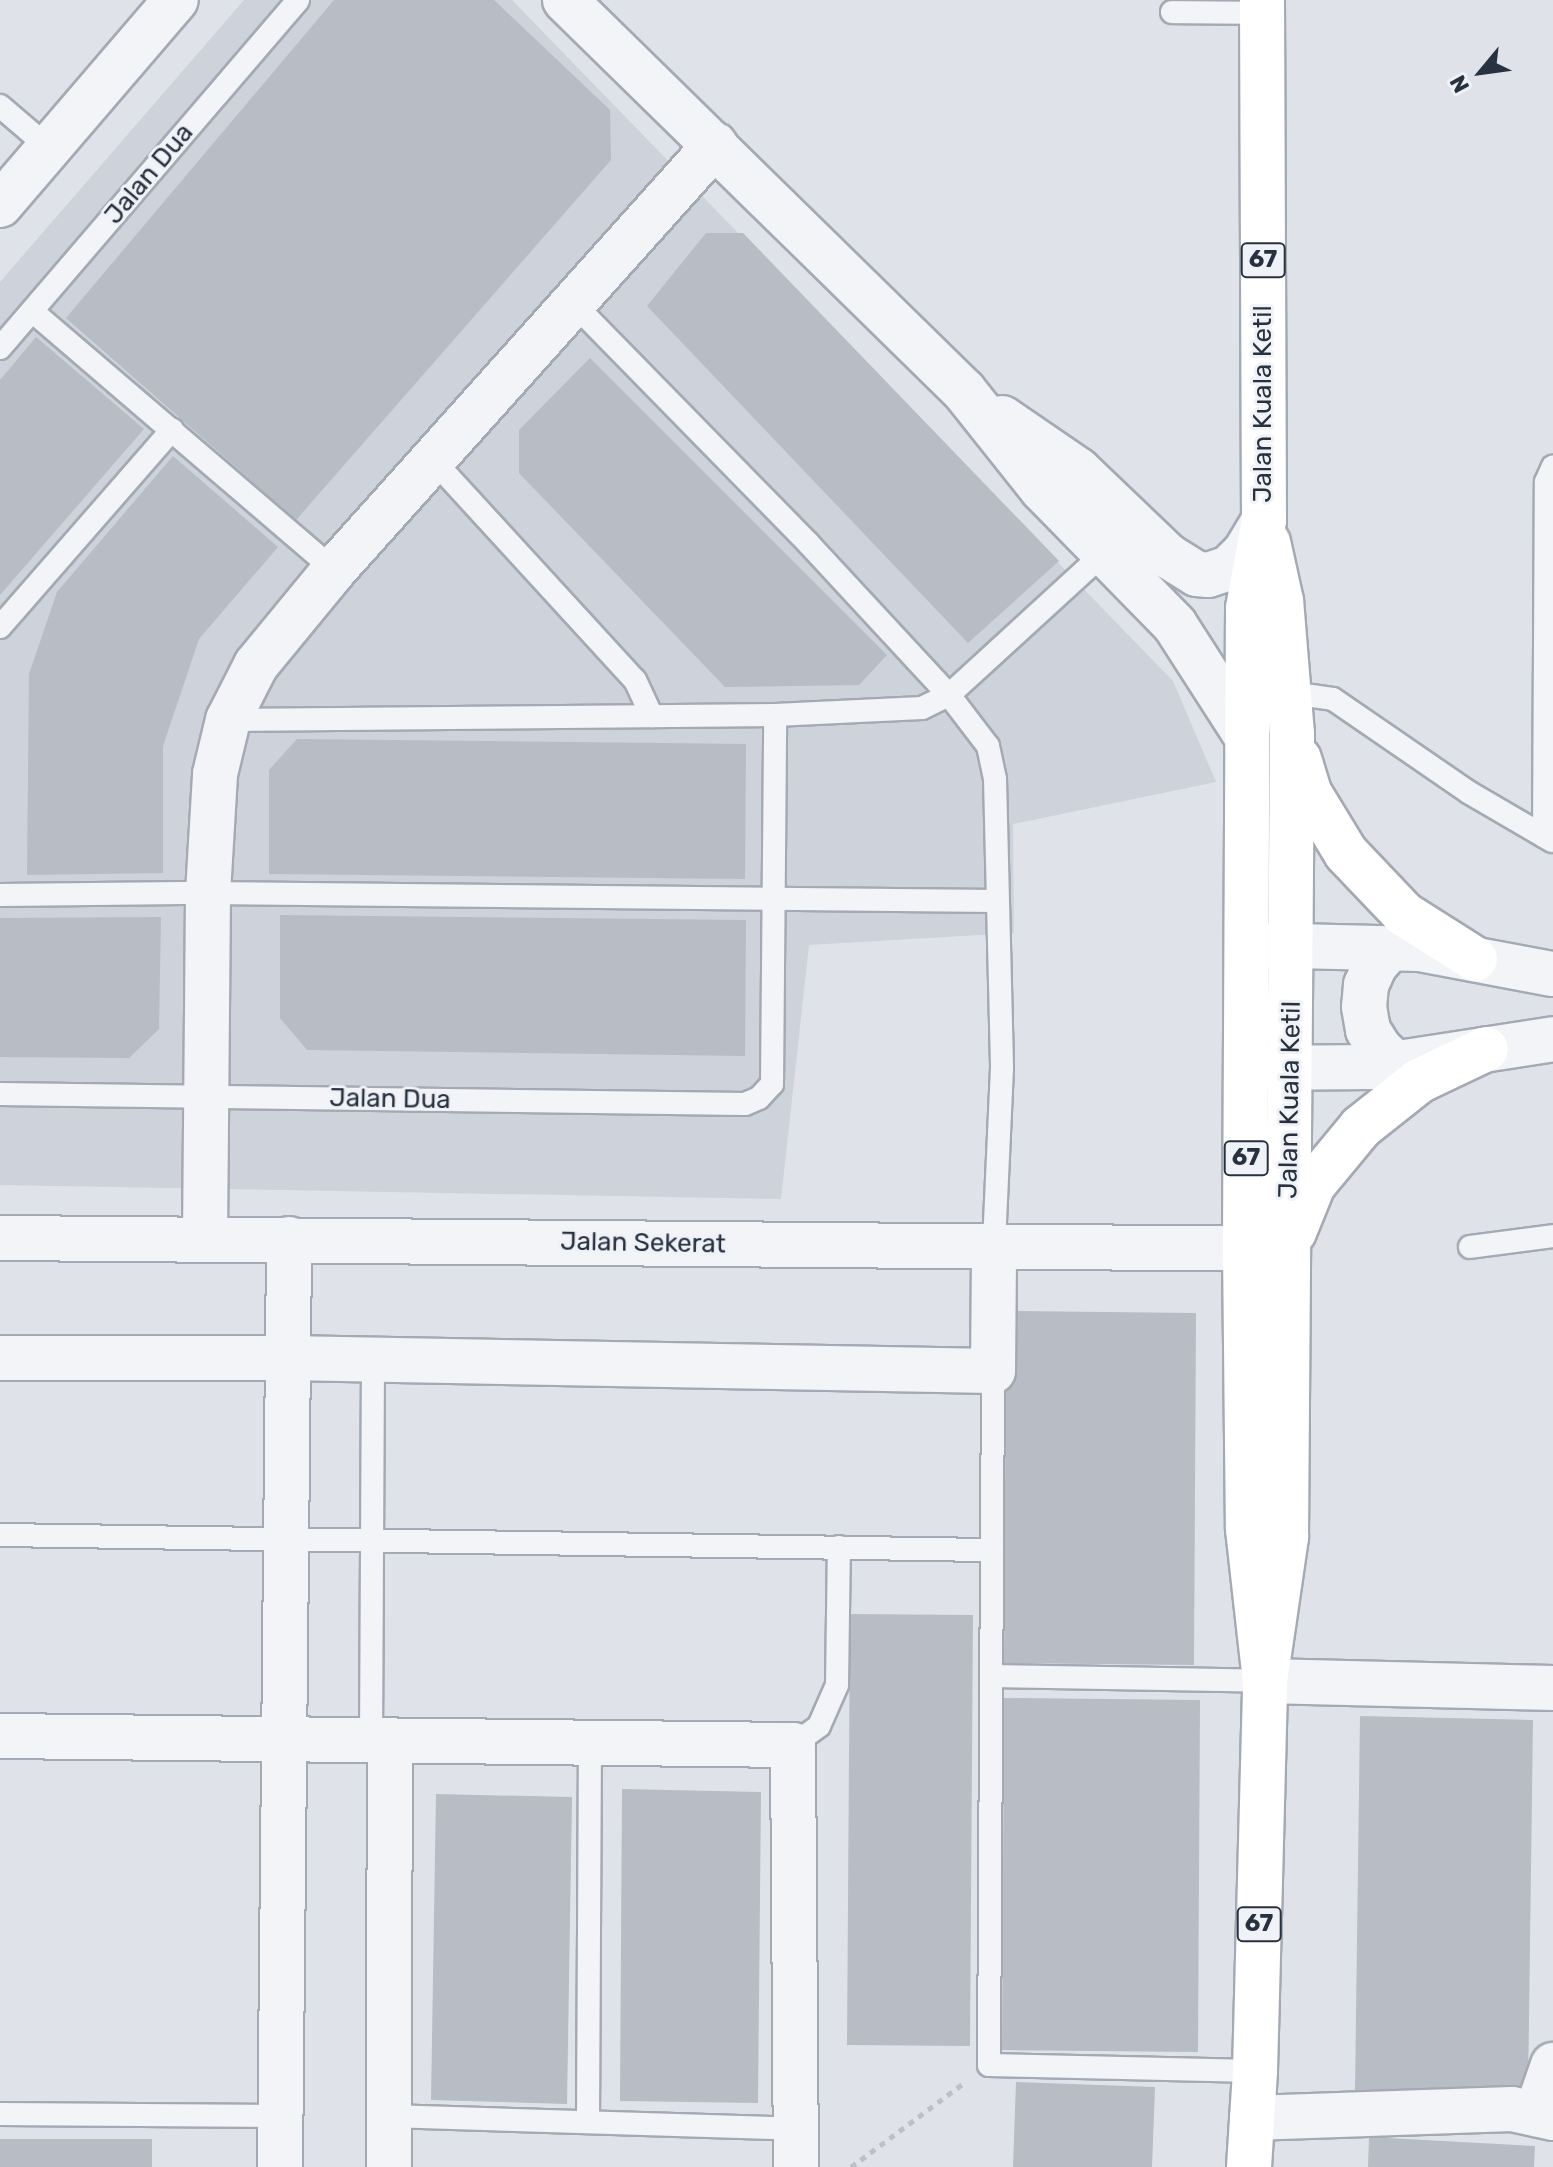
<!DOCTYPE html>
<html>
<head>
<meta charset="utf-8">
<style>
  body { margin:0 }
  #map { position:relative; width:1553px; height:2167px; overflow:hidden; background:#dfe3e9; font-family:Rubik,sans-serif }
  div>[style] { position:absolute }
  .built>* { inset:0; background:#cdd2db }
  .building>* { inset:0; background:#b7bcc5 }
  .path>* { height:5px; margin-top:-2.5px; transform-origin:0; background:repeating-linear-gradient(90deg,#bdc1c7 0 6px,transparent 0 12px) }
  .roads { filter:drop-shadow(2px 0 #a4aab3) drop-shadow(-2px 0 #a4aab3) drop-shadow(0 2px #a4aab3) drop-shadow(0 -2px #a4aab3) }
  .service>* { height:22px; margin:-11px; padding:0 11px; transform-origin:11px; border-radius:11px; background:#f2f4f7 }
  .minor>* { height:44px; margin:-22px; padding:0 22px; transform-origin:22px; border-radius:22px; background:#f2f4f7 }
  .tertiary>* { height:44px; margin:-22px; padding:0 22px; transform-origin:22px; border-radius:22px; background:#f2f4f7 }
  .primary>* { height:44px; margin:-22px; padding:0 22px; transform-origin:22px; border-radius:22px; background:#fff }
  span { translate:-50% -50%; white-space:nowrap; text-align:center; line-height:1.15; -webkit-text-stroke:6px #eff2f6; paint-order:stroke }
  .shield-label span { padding:2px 6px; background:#eff2f6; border:2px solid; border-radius:6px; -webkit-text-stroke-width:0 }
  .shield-label { font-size:24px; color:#283140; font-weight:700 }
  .street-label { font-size:26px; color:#283140 }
  .north { position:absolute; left:1441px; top:32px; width:80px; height:80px; -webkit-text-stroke:6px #eff2f6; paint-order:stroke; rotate:241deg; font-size:22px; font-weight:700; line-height:32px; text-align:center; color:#283140 }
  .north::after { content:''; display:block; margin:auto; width:28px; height:36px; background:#283140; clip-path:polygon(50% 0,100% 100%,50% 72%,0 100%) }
</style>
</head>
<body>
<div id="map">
  <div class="built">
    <i style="clip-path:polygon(244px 0,512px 0,1173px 681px,1216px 782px,1013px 824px,1014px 933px,809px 945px,781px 1199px,0 1185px,0 282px)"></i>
  </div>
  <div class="building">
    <i style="clip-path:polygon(334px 0,494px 0,610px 110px,611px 160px,296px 520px,66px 318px)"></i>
    <i style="clip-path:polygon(706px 233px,743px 233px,1059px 561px,968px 643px,647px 306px)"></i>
    <i style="clip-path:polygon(36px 337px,144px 429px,0 595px,0 380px)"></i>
    <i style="clip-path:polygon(590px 358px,887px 655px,859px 685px,725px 687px,519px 473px,519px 430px)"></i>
    <i style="clip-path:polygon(173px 456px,278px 547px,199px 639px,163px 746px,163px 873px,27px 875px,29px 674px,57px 592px)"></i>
    <i style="clip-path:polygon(297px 739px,746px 744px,745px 879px,269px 874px,269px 770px)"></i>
    <i style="clip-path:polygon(280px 915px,746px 920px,745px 1056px,307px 1050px,280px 1018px)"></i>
    <i style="clip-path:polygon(161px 917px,159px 1029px,129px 1058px,0 1057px,0 918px)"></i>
    <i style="clip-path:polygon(1006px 1311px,1196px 1313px,1194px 1665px,1004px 1663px)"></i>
    <i style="clip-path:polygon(850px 1614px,973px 1615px,970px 2046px,847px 2045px)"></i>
    <i style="clip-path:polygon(1004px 1698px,1200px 1700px,1198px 2052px,1002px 2050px)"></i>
    <i style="clip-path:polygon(1360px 1716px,1533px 1720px,1528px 2094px,1355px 2091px)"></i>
    <i style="clip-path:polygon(622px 1789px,761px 1792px,758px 2103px,620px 2101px)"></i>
    <i style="clip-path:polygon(436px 1794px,572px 1797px,567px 2104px,431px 2100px)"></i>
    <i style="clip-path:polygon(1016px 2082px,1155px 2087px,1152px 2167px,1013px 2167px)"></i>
    <i style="clip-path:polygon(1369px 2137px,1535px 2146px,1534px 2167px,1368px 2167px)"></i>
    <i style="clip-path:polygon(0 2139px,152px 2139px,152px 2167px,0 2167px)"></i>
  </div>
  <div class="path">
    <i style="left:851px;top:2167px;width:142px;rotate:-36.7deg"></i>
  </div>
  <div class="roads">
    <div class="service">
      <i style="left:1172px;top:12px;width:90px;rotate:0.6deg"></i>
      <i style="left:0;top:106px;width:65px;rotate:40.6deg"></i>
      <i style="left:574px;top:304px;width:336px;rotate:45.6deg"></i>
      <i style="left:809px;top:544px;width:206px;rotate:47.2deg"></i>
      <i style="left:949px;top:695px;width:64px;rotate:52.6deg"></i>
      <i style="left:988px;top:746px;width:34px;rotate:78deg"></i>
      <i style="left:995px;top:779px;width:289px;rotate:88.6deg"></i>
      <i style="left:1002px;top:1068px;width:179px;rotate:92.6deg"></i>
      <i style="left:32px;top:311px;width:398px;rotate:40.6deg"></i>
      <i style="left:0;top:348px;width:458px;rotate:-49.4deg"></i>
      <i style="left:434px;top:461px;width:297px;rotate:47.5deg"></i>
      <i style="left:635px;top:680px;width:40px;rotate:65deg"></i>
      <i style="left:0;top:627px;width:262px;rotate:-48.9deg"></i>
      <i style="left:1291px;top:693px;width:42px;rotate:8.1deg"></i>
      <i style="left:1333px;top:699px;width:166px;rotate:34.5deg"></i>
      <i style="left:1470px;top:793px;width:95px;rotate:30.3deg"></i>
      <i style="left:228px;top:720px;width:547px;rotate:-0.52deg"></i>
      <i style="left:775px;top:715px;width:147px;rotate:-2.7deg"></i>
      <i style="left:922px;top:708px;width:30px;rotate:-26deg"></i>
      <i style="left:949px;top:695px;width:212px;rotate:-42.5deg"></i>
      <i style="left:1544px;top:836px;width:354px;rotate:-89.7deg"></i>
      <i style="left:1546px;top:482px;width:17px;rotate:-66deg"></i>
      <i style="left:0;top:895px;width:208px;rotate:-0.6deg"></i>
      <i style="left:208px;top:893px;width:788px;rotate:0.58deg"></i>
      <i style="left:0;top:1094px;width:745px;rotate:0.77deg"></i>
      <i style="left:745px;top:1104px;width:15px;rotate:-23deg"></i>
      <i style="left:759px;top:1098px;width:19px;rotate:-47deg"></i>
      <i style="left:772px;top:1084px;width:369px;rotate:-89.5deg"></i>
      <i style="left:1470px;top:1247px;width:84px;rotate:-7.5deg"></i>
      <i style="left:993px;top:1371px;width:694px;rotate:90.33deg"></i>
      <i style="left:989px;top:2065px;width:266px;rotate:1.3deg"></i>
      <i style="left:0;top:1535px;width:992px;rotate:0.87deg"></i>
      <i style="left:991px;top:1676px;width:274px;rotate:1deg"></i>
      <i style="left:371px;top:1741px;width:381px;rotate:-89.7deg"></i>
      <i style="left:793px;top:1745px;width:32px;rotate:-36deg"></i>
      <i style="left:819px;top:1726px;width:45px;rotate:-66.3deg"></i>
      <i style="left:837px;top:1685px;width:138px;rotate:-89.2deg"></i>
      <i style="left:0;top:2114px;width:281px;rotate:0.4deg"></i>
      <i style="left:389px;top:2116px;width:408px;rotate:1.8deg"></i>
      <i style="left:588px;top:2122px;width:379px;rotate:-89.7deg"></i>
    </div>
    <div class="minor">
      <i style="left:565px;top:0;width:559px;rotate:44.42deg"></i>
      <i style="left:964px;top:391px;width:125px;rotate:51.5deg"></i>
      <i style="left:1042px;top:489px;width:190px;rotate:45.6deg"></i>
      <i style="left:1175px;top:625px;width:130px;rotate:57.3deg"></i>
      <i style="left:0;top:205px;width:270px;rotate:-49.4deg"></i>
      <i style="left:1002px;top:418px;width:92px;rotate:34.4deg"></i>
      <i style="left:1078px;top:470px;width:124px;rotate:43.7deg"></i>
      <i style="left:1168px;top:556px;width:34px;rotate:32deg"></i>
      <i style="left:1197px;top:574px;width:11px;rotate:5deg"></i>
      <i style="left:1208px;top:575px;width:22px;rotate:-18deg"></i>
      <i style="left:1229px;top:568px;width:23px;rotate:-45deg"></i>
      <i style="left:1245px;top:552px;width:37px;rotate:-59deg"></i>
      <i style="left:205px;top:1239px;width:346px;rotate:-89.5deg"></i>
      <i style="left:208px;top:893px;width:119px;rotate:-86.6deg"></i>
      <i style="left:215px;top:774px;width:56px;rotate:-76.5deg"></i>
      <i style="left:228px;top:720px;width:62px;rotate:-63deg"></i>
      <i style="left:256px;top:665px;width:123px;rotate:-50.6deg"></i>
      <i style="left:334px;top:570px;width:571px;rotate:-48.12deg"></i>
      <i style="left:0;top:1358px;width:287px"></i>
      <i style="left:287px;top:1358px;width:706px;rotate:1.05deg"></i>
      <i style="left:993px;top:1371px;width:124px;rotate:-89.5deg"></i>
      <i style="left:1265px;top:1681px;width:288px;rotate:1.4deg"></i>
      <i style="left:0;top:1736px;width:793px;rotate:0.65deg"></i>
      <i style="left:793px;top:1745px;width:422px;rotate:89.6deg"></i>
      <i style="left:1536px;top:2114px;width:52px;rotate:-70.9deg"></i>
      <i style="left:1252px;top:2118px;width:260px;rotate:-2deg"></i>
      <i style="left:1512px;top:2109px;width:42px;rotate:12.4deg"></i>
      <i style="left:280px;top:2167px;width:928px;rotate:-89.44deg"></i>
      <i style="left:389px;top:2167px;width:427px;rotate:-89.9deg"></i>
    </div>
    <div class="tertiary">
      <i style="left:1254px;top:945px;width:165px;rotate:1.4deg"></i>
      <i style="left:1419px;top:949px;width:136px;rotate:10.6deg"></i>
      <i style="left:1390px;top:948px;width:23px;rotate:131deg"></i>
      <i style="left:1375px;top:965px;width:22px;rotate:114deg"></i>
      <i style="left:1366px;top:985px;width:22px;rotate:95deg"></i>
      <i style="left:1364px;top:1007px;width:23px;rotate:80deg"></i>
      <i style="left:1368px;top:1030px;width:22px;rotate:58deg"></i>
      <i style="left:1380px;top:1049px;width:22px;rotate:43deg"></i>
      <i style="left:1254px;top:1068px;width:119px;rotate:-0.5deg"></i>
      <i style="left:1373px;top:1067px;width:182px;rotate:-8.8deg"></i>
      <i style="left:0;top:1238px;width:1282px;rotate:0.49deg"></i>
    </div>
    <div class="primary">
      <i style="left:1262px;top:0;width:520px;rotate:89.78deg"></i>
      <i style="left:1264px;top:520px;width:89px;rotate:100.3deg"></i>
      <i style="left:1248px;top:608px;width:641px;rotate:90.27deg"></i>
      <i style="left:1245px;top:1249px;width:280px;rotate:89.4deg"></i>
      <i style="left:1248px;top:1529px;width:153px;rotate:83.6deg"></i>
      <i style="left:1299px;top:759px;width:37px;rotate:73deg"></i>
      <i style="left:1310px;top:794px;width:69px;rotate:58.6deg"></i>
      <i style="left:1346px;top:853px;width:84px;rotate:46.4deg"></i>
      <i style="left:1404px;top:914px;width:84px;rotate:32.4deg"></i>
      <i style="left:1294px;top:1232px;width:51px;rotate:-68deg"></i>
      <i style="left:1313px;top:1185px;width:75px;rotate:-50.4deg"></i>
      <i style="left:1361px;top:1127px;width:74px;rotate:-38.4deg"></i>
      <i style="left:1419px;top:1081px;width:74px;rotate:-25.5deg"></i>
      <i style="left:1249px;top:2167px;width:96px;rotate:-86.4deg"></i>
      <i style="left:1255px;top:2071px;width:390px;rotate:-88.5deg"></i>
      <i style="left:1265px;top:1681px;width:146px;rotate:-81.7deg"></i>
      <i style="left:1286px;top:1537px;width:803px;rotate:-89.57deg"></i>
      <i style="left:1292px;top:734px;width:133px;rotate:-94.7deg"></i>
      <i style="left:1281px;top:601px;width:60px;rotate:-102.4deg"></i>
    </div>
  </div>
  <div class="shield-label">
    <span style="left:1263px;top:260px">67</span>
    <span style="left:1246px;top:1158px">67</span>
    <span style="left:1259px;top:1924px">67</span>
  </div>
  <div class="street-label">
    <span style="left:149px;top:174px;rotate:-50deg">Jalan Dua</span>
    <span style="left:1263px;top:404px;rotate:-90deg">Jalan Kuala Ketil</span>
    <span style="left:390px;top:1099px;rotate:1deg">Jalan Dua</span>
    <span style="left:1290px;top:1100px;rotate:-89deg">Jalan Kuala Ketil</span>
    <span style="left:643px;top:1243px;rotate:1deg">Jalan Sekerat</span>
  </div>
  <div class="north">N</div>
</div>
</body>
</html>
